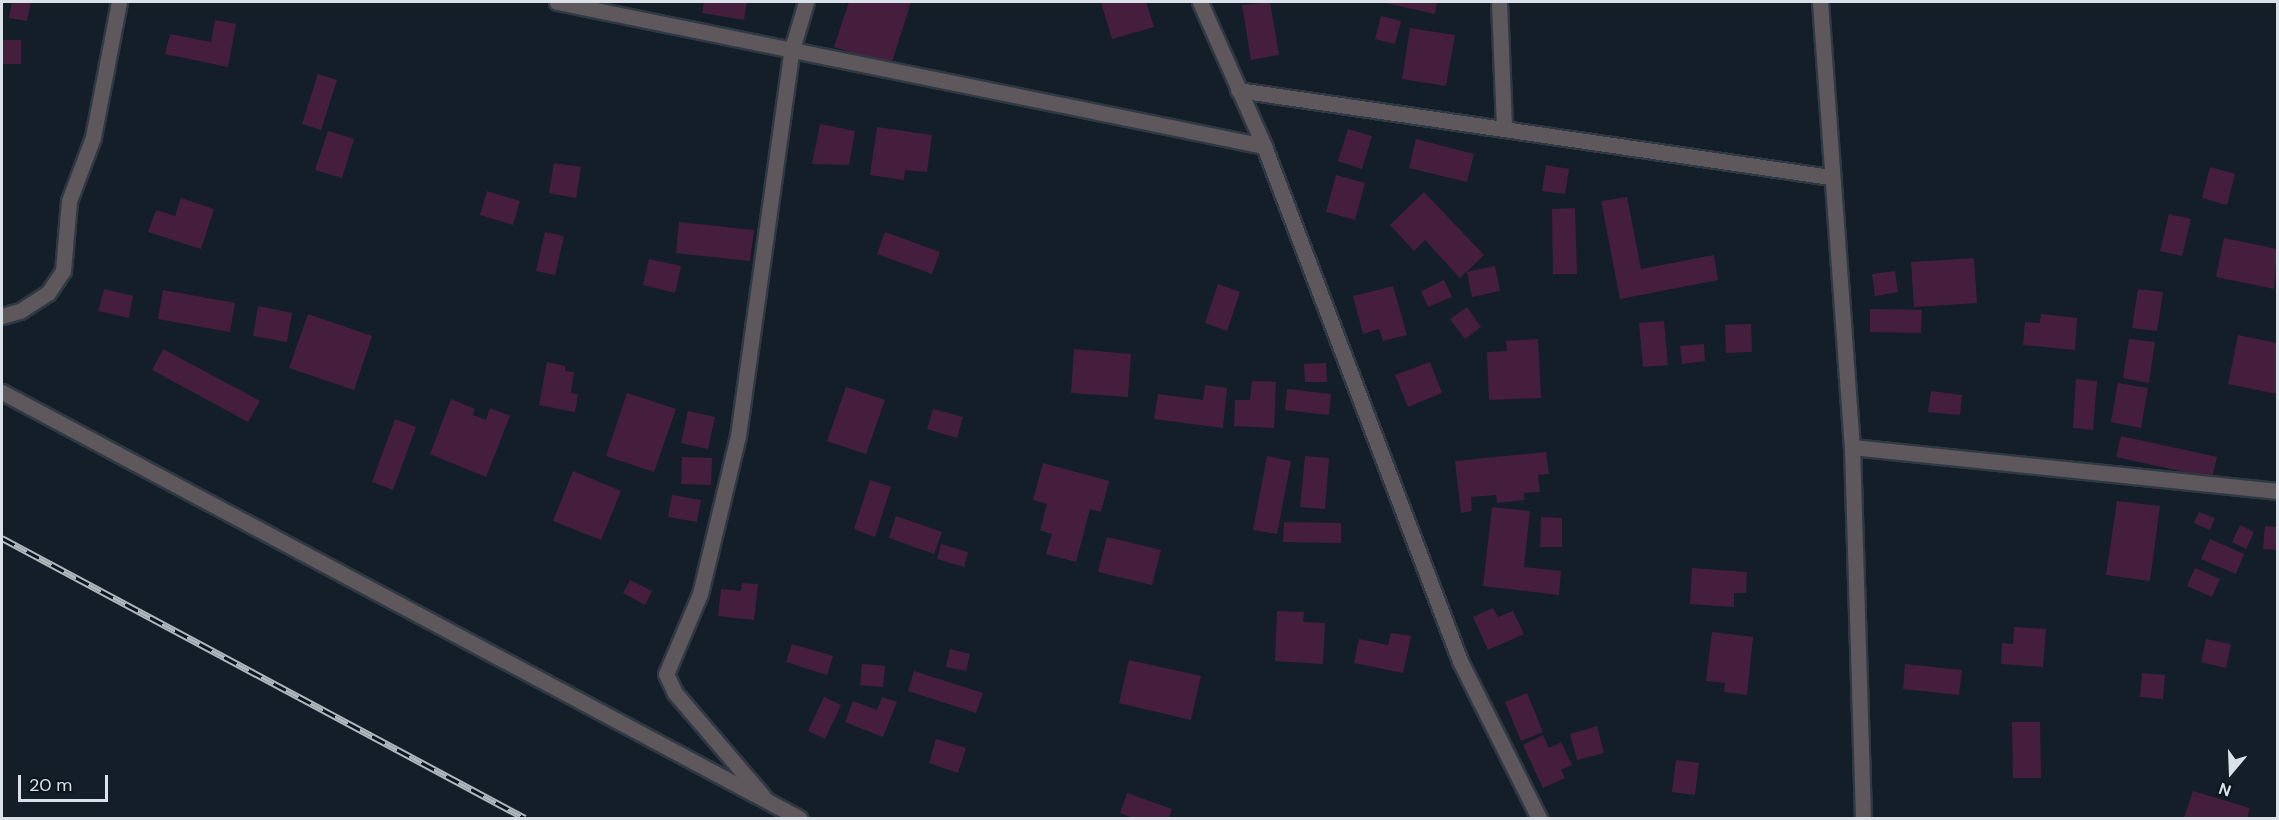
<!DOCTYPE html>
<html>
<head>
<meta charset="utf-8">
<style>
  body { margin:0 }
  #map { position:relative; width:2279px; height:820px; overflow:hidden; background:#131e28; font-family:"DM Sans",sans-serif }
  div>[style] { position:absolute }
  .building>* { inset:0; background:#451e3e }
  .roads { filter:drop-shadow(2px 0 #2f3943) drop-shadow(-2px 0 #2f3943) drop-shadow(0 2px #2f3943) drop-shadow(0 -2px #2f3943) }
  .minor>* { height:15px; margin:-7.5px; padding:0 7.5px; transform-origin:7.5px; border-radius:7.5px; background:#5e575c }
  .rail>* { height:7px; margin-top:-3.5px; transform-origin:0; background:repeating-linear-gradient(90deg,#0a151e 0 14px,#b0b8bf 0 28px); box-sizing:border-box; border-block:2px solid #b0b8bf }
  span { translate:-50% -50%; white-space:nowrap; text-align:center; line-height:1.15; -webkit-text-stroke:4.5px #0a151e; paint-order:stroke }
  .frame { position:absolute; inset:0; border:3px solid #dae1e8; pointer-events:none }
  .north { position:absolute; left:2201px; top:742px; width:60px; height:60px; -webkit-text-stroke:4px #0a151e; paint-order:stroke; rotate:199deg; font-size:16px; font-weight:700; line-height:24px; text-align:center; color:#dae1e8 }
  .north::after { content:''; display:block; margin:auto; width:21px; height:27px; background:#dae1e8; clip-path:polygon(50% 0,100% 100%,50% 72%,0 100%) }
  .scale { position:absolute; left:18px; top:775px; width:90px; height:27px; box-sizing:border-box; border:3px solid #dae1e8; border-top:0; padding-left:8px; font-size:18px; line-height:21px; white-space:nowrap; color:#dae1e8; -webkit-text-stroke:4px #0a151e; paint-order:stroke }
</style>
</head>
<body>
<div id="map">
  <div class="building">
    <i style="clip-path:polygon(12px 2px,31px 2px,27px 21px,9px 18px)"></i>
    <i style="clip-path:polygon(704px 2px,747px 2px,744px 20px,702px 13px)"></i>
    <i style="clip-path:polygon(849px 2px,911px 2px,891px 65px,834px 47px)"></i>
    <i style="clip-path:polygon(1101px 2px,1146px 2px,1154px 27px,1112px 39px)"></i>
    <i style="clip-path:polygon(1270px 2px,1279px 55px,1251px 60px,1242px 5px)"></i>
    <i style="clip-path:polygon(1382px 2px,1437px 2px,1435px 14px)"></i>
    <i style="clip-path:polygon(1381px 16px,1401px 21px,1395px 44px,1375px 39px)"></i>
    <i style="clip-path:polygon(215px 20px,236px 24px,228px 67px,165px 54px,170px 34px,211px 42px)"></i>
    <i style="clip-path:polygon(1410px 28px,1455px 35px,1446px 86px,1402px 79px)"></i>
    <i style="clip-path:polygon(2px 40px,21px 40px,21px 64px,2px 64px)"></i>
    <i style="clip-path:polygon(318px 74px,337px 80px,321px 130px,302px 124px)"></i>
    <i style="clip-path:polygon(820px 124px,855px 131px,849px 165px,812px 164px)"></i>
    <i style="clip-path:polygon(877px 127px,932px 135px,927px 172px,905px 170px,904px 180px,870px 175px)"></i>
    <i style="clip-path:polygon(1348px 129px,1372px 136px,1362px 169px,1338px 161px)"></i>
    <i style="clip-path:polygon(328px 131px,354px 139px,342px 178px,315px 170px)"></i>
    <i style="clip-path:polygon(1416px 139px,1474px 154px,1467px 182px,1409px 168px)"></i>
    <i style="clip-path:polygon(554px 163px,581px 167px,576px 198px,549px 193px)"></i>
    <i style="clip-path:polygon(1546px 165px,1569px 169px,1565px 194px,1542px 191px)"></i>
    <i style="clip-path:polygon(2210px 167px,2235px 174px,2227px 205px,2202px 198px)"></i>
    <i style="clip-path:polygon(1336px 175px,1365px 183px,1355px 220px,1326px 212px)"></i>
    <i style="clip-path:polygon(487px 191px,520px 201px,513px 225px,480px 215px)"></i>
    <i style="clip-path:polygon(1424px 192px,1484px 255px,1460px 278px,1425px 240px,1414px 251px,1390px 225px)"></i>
    <i style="clip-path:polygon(1627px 197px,1641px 269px,1714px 255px,1718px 280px,1620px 299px,1601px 201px)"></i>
    <i style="clip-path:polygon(181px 198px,214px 209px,201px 249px,148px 232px,156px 210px,175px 216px)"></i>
    <i style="clip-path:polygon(1575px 208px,1577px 274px,1553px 274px,1552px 209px)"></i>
    <i style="clip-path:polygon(2169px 214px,2191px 219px,2182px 256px,2160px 251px)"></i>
    <i style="clip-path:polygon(679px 222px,754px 230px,750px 261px,676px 253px)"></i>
    <i style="clip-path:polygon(545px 232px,564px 236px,555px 275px,536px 271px)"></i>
    <i style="clip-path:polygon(885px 232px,940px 252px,932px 274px,877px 254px)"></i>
    <i style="clip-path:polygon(2224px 238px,2277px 249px,2274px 289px,2216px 277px)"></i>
    <i style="clip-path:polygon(1974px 258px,1977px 303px,1914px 307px,1911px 262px)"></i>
    <i style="clip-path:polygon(649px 259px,681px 266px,675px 293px,643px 285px)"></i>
    <i style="clip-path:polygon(1495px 266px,1500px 291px,1472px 297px,1467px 272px)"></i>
    <i style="clip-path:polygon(1895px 271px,1898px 292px,1875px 296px,1872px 274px)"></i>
    <i style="clip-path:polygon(1444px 280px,1452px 297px,1428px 307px,1421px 291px)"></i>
    <i style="clip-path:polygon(1218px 284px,1240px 292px,1227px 331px,1205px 323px)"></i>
    <i style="clip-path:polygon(1393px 286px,1407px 335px,1383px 341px,1379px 329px,1363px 334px,1353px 296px)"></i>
    <i style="clip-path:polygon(104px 289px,133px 296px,129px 318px,98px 311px)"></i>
    <i style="clip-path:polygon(2138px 289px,2163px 292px,2157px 331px,2132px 328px)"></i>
    <i style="clip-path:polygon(163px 290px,235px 303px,230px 332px,158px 319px)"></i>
    <i style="clip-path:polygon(258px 306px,292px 313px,287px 342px,253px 336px)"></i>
    <i style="clip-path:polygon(1467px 307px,1481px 327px,1465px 339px,1450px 319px)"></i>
    <i style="clip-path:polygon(1870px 309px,1922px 310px,1921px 333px,1870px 332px)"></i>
    <i style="clip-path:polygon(308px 314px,372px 336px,354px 390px,289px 368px)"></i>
    <i style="clip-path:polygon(2041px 314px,2077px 318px,2075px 350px,2023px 345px,2025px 322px,2040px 323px)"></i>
    <i style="clip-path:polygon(1664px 321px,1668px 365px,1643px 367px,1639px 323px)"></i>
    <i style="clip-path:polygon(1751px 324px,1752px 352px,1726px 353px,1725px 325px)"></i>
    <i style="clip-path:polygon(2238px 335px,2277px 343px,2277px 394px,2228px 384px)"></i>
    <i style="clip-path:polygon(1538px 339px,1541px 398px,1489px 400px,1487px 352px,1507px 351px,1506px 341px)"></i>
    <i style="clip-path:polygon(2129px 339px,2155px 342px,2149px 383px,2123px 378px)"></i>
    <i style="clip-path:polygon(1704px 344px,1705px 361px,1682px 364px,1680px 346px)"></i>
    <i style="clip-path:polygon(163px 349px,260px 401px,248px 422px,152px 370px)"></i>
    <i style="clip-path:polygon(1074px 349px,1131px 354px,1128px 397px,1071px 393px)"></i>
    <i style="clip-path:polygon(547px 362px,565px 366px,565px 371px,574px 372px,571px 393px,578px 394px,575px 412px,539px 405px)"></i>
    <i style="clip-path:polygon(1430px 362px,1442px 393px,1408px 407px,1395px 375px)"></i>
    <i style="clip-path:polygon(1326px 363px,1327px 382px,1305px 382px,1304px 364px)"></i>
    <i style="clip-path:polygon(2076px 379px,2097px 381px,2093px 430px,2073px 428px)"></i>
    <i style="clip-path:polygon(1252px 381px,1276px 382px,1274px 428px,1234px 426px,1235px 400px,1250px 400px)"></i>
    <i style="clip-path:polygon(2118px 383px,2148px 388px,2141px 428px,2111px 422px)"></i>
    <i style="clip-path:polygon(1205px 385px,1227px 388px,1223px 428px,1154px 419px,1158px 394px,1203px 400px)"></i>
    <i style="clip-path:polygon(846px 387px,885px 400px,866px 454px,827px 441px)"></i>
    <i style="clip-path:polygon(1287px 389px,1331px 394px,1329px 415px,1285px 410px)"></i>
    <i style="clip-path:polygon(1931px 391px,1962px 395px,1960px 415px,1928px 412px)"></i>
    <i style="clip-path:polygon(627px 393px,676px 409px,654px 472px,606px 456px)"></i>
    <i style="clip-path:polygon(451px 399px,475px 409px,473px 415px,486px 420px,490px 408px,510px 416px,486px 477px,430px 454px)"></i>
    <i style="clip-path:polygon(933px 409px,963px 417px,957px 438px,927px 429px)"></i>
    <i style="clip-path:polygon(688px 411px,715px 417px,708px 449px,681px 443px)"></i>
    <i style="clip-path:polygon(395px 419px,416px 427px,393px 490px,372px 482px)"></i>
    <i style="clip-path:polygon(2121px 436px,2217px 457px,2212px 478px,2116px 457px)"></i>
    <i style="clip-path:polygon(1546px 452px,1549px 474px,1538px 475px,1540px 492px,1524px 493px,1524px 500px,1497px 503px,1496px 495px,1471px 497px,1472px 511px,1461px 513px,1455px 461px)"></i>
    <i style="clip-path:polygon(1267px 456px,1291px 461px,1277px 534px,1253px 530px)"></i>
    <i style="clip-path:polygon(1305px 456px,1329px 458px,1325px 509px,1300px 507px)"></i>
    <i style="clip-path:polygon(682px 457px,712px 458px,711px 485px,681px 484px)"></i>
    <i style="clip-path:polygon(1043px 463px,1109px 481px,1101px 512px,1090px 509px,1076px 562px,1046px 554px,1052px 534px,1040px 530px,1047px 504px,1033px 500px)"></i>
    <i style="clip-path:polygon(573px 471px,621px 491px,601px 540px,553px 521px)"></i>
    <i style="clip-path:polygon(870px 480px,891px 487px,875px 537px,854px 529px)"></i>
    <i style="clip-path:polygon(672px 495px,701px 500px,697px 522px,668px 517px)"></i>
    <i style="clip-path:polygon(2117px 501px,2160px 506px,2150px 581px,2106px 575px)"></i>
    <i style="clip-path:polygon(1492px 507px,1530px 511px,1524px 567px,1561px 571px,1559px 595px,1483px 586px)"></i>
    <i style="clip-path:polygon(2199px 512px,2215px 518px,2210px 530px,2194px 523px)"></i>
    <i style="clip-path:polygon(896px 516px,942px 532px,934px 554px,889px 538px)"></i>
    <i style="clip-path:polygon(1541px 517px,1562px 518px,1562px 547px,1540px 547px)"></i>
    <i style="clip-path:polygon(1284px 522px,1341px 523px,1341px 543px,1283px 542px)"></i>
    <i style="clip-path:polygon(2240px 525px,2254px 532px,2246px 549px,2232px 542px)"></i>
    <i style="clip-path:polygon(2265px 526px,2277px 527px,2277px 550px,2263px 549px)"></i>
    <i style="clip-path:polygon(1107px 537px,1161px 550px,1152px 585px,1098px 572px)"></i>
    <i style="clip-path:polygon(2210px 539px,2244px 554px,2236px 574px,2201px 559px)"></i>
    <i style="clip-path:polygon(941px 544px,968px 552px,964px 567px,937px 559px)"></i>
    <i style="clip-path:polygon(1692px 568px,1747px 572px,1746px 593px,1734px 593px,1734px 607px,1690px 604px)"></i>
    <i style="clip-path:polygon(2195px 568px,2220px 579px,2212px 597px,2187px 586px)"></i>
    <i style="clip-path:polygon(630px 580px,652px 591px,645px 605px,623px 593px)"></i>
    <i style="clip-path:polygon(742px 583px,758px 584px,754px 620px,718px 616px,721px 589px,741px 591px)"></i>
    <i style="clip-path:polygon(1493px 608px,1498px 617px,1513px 611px,1524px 634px,1488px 650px,1473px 617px)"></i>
    <i style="clip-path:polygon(1277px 611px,1304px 612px,1303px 622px,1325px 623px,1323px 664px,1275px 661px)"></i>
    <i style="clip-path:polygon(2014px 627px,2046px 629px,2043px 667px,2001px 664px,2002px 643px,2013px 644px)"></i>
    <i style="clip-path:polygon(1712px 632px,1753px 637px,1747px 695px,1724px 692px,1725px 683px,1706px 681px)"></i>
    <i style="clip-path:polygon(1391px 633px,1411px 636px,1403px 673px,1354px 663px,1359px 639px,1388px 645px)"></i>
    <i style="clip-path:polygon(2206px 639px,2231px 644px,2226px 668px,2201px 662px)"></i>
    <i style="clip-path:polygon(792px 644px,833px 656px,827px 675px,786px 662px)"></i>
    <i style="clip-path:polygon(950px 649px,970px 654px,966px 671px,946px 667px)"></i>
    <i style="clip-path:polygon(1129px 660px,1201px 676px,1191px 720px,1119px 703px)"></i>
    <i style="clip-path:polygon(862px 664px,885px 666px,883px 687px,860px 685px)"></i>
    <i style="clip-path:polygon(1905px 664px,1962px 670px,1959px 695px,1903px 689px)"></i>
    <i style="clip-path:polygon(914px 671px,983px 693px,976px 713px,908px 691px)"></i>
    <i style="clip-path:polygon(2142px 673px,2165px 675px,2163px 699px,2140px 697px)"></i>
    <i style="clip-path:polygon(1527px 693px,1543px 732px,1521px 741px,1505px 702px)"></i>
    <i style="clip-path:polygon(824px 697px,841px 705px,825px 739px,808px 731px)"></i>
    <i style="clip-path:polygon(882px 697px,897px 702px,883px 737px,845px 722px,853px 701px,877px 710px)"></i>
    <i style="clip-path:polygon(2012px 722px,2040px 722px,2041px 778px,2013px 778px)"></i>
    <i style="clip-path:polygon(1597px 726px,1604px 753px,1577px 760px,1570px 734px)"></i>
    <i style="clip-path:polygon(1543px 735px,1549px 748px,1561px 742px,1572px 765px,1561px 770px,1565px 778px,1543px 788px,1523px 745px)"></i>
    <i style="clip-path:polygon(936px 739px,966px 748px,958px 773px,929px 763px)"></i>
    <i style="clip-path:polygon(1676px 760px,1699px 763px,1695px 795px,1672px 792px)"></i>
    <i style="clip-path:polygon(2193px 791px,2250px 808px,2247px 818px,2184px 818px)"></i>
    <i style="clip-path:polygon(1127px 793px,1172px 809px,1169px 818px,1133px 818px,1120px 813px)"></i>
  </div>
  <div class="roads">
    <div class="minor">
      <i style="left:557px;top:2px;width:722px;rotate:11.51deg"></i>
      <i style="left:1200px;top:2px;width:158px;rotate:66deg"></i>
      <i style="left:1264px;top:146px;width:551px;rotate:69.16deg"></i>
      <i style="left:1460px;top:661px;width:176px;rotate:63.3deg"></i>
      <i style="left:1499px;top:2px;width:127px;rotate:87.7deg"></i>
      <i style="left:1820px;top:2px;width:446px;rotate:85.9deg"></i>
      <i style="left:1852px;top:447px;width:428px;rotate:5.9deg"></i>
      <i style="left:1238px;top:90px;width:598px;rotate:8.36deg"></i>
      <i style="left:2px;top:316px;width:19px;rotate:-16deg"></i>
      <i style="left:20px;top:311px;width:33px;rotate:-33deg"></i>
      <i style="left:48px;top:293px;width:27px;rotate:-56deg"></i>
      <i style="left:63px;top:271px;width:70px;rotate:-85.1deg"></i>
      <i style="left:69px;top:201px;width:68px;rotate:-69.4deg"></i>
      <i style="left:93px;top:137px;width:137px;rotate:-79.1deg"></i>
      <i style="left:2px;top:392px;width:904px;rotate:28.12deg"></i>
      <i style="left:1852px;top:447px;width:371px;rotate:88.3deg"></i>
      <i style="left:763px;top:796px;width:135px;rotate:-130.5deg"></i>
      <i style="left:675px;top:693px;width:21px;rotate:-115deg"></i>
      <i style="left:666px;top:674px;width:87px;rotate:-67deg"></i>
      <i style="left:700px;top:594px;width:163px;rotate:-76.5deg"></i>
      <i style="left:738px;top:436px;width:391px;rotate:-82.1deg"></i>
      <i style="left:792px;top:49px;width:49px;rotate:-73.4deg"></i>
    </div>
  </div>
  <div class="rail">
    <i style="left:2px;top:538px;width:593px;rotate:28.16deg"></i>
  </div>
  <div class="frame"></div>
  <div class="north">N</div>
  <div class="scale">20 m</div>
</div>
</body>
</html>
